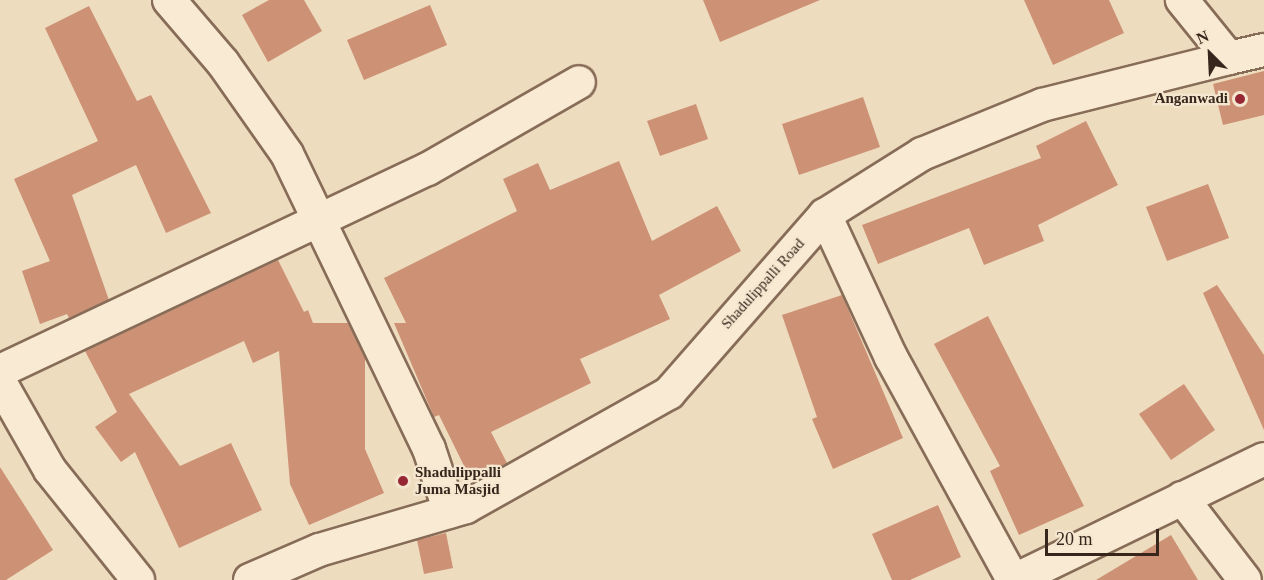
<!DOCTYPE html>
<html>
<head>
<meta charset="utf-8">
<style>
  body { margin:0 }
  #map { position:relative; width:1264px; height:580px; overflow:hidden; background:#eedcbf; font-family:Georgia,serif }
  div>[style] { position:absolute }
  .building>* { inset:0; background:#cd9175 }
  .roads { filter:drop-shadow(2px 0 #876c58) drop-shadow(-2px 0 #876c58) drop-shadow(0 2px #876c58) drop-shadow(0 -2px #876c58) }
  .minor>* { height:32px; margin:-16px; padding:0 16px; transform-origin:16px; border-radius:16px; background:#f9ead3 }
  .dots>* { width:16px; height:16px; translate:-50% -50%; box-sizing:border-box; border:3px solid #f5e7cf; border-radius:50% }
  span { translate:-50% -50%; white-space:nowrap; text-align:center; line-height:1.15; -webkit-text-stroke:4.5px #f5e7cf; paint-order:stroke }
  .poi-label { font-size:15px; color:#36261c; font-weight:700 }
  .right { translate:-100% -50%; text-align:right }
  .left { translate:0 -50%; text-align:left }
  .street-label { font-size:15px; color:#36261c }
  .north { position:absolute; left:1180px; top:24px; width:60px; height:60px; -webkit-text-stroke:4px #f5e7cf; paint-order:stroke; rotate:336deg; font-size:16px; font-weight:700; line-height:24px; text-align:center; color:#36261c }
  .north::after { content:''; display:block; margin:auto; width:21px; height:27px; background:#36261c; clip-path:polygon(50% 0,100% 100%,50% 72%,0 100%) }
  .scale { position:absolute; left:1045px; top:529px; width:114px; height:27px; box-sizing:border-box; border:3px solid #36261c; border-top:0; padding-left:8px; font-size:18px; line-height:21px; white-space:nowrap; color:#36261c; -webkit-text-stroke:4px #f5e7cf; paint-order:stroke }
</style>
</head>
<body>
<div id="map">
  <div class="building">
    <i style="clip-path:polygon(269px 0,304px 0,322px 31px,268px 62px,242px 15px)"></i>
    <i style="clip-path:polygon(703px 0,820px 0,720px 42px)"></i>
    <i style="clip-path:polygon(1024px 0,1109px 0,1124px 33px,1053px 65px)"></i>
    <i style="clip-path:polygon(430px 5px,447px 45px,364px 80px,347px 40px)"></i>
    <i style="clip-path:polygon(89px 6px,137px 101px,151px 95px,211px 213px,166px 233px,136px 165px,72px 195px,109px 300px,69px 318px,67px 314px,40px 324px,22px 271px,50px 261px,14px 179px,98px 141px,45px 28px)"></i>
    <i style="clip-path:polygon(1264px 71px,1264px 115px,1223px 125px,1213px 84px)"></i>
    <i style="clip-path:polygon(863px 97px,880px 147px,799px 175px,782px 124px)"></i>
    <i style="clip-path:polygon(696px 104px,708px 139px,660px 156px,647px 121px)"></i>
    <i style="clip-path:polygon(1086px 121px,1118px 185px,1038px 225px,1044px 241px,984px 265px,969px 228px,878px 264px,862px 225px,1041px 158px,1036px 146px)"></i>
    <i style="clip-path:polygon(619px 161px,652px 241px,717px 206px,741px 251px,659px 295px,670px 319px,580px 359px,591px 383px,491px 432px,507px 463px,472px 482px,439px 415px,434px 417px,394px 323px,406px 323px,384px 278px,517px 211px,503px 179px,538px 163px,550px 190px)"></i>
    <i style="clip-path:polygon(1208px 184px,1229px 238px,1167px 261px,1146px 207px)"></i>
    <i style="clip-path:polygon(278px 260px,304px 312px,308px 310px,313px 323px,348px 323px,365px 358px,365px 449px,384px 493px,309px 525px,290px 484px,279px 351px,253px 363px,244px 341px,129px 394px,180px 466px,231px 443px,262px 510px,179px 548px,135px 452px,121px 462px,95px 427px,117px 412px,85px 351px)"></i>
    <i style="clip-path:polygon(1217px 285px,1264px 355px,1264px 430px,1203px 293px)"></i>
    <i style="clip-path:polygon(842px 295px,903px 438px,833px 469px,812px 419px,817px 417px,782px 315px)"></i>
    <i style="clip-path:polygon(988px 316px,1084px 506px,1019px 535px,990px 471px,1000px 466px,934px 344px)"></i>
    <i style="clip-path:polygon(1184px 384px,1215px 430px,1171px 460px,1139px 414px)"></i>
    <i style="clip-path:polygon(0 467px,53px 550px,6px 580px,0 580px)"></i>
    <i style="clip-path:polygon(938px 505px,961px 557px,910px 580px,892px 580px,872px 534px)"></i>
    <i style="clip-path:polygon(446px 533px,453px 568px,424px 574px,417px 540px)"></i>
    <i style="clip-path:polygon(1171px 535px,1198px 580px,1096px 580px)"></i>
  </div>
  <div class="roads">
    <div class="minor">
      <i style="left:169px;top:0;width:83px;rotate:49.4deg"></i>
      <i style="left:223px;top:63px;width:111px;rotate:54.9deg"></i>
      <i style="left:287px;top:154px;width:327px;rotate:64.3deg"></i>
      <i style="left:429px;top:449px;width:66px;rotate:71.6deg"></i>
      <i style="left:1229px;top:58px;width:36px;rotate:-13deg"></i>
      <i style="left:825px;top:215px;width:157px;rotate:65.1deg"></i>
      <i style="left:891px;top:357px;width:254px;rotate:61.3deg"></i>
      <i style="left:0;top:371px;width:473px;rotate:-25.3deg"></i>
      <i style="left:428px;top:169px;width:174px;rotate:-29.9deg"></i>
      <i style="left:0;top:382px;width:101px;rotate:60.4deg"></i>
      <i style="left:50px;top:470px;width:141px;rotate:51.3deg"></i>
      <i style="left:1182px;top:498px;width:103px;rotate:52.5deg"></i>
      <i style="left:250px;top:580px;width:75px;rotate:-23.5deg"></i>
      <i style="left:319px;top:550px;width:153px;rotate:-16.3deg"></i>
      <i style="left:466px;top:507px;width:233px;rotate:-29.3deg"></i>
      <i style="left:669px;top:393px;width:237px;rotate:-48.8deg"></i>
      <i style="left:825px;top:215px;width:115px;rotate:-32.2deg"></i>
      <i style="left:922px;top:154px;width:130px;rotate:-22.2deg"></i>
      <i style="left:1042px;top:105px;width:193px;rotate:-14.1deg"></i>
      <i style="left:1229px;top:58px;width:75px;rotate:-129deg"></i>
      <i style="left:1015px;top:580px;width:277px;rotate:-25.9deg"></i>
    </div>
  </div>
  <div class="dots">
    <i style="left:1240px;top:99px;background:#962733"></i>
    <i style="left:403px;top:481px;background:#962733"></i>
  </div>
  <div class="poi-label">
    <span class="right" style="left:1228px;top:99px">Anganwadi</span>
    <span class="left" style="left:415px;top:481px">Shadulippalli<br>Juma Masjid</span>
  </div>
  <div class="street-label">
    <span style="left:763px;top:284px;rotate:-48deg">Shadulippalli Road</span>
  </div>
  <div class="north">N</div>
  <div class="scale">20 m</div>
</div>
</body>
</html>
